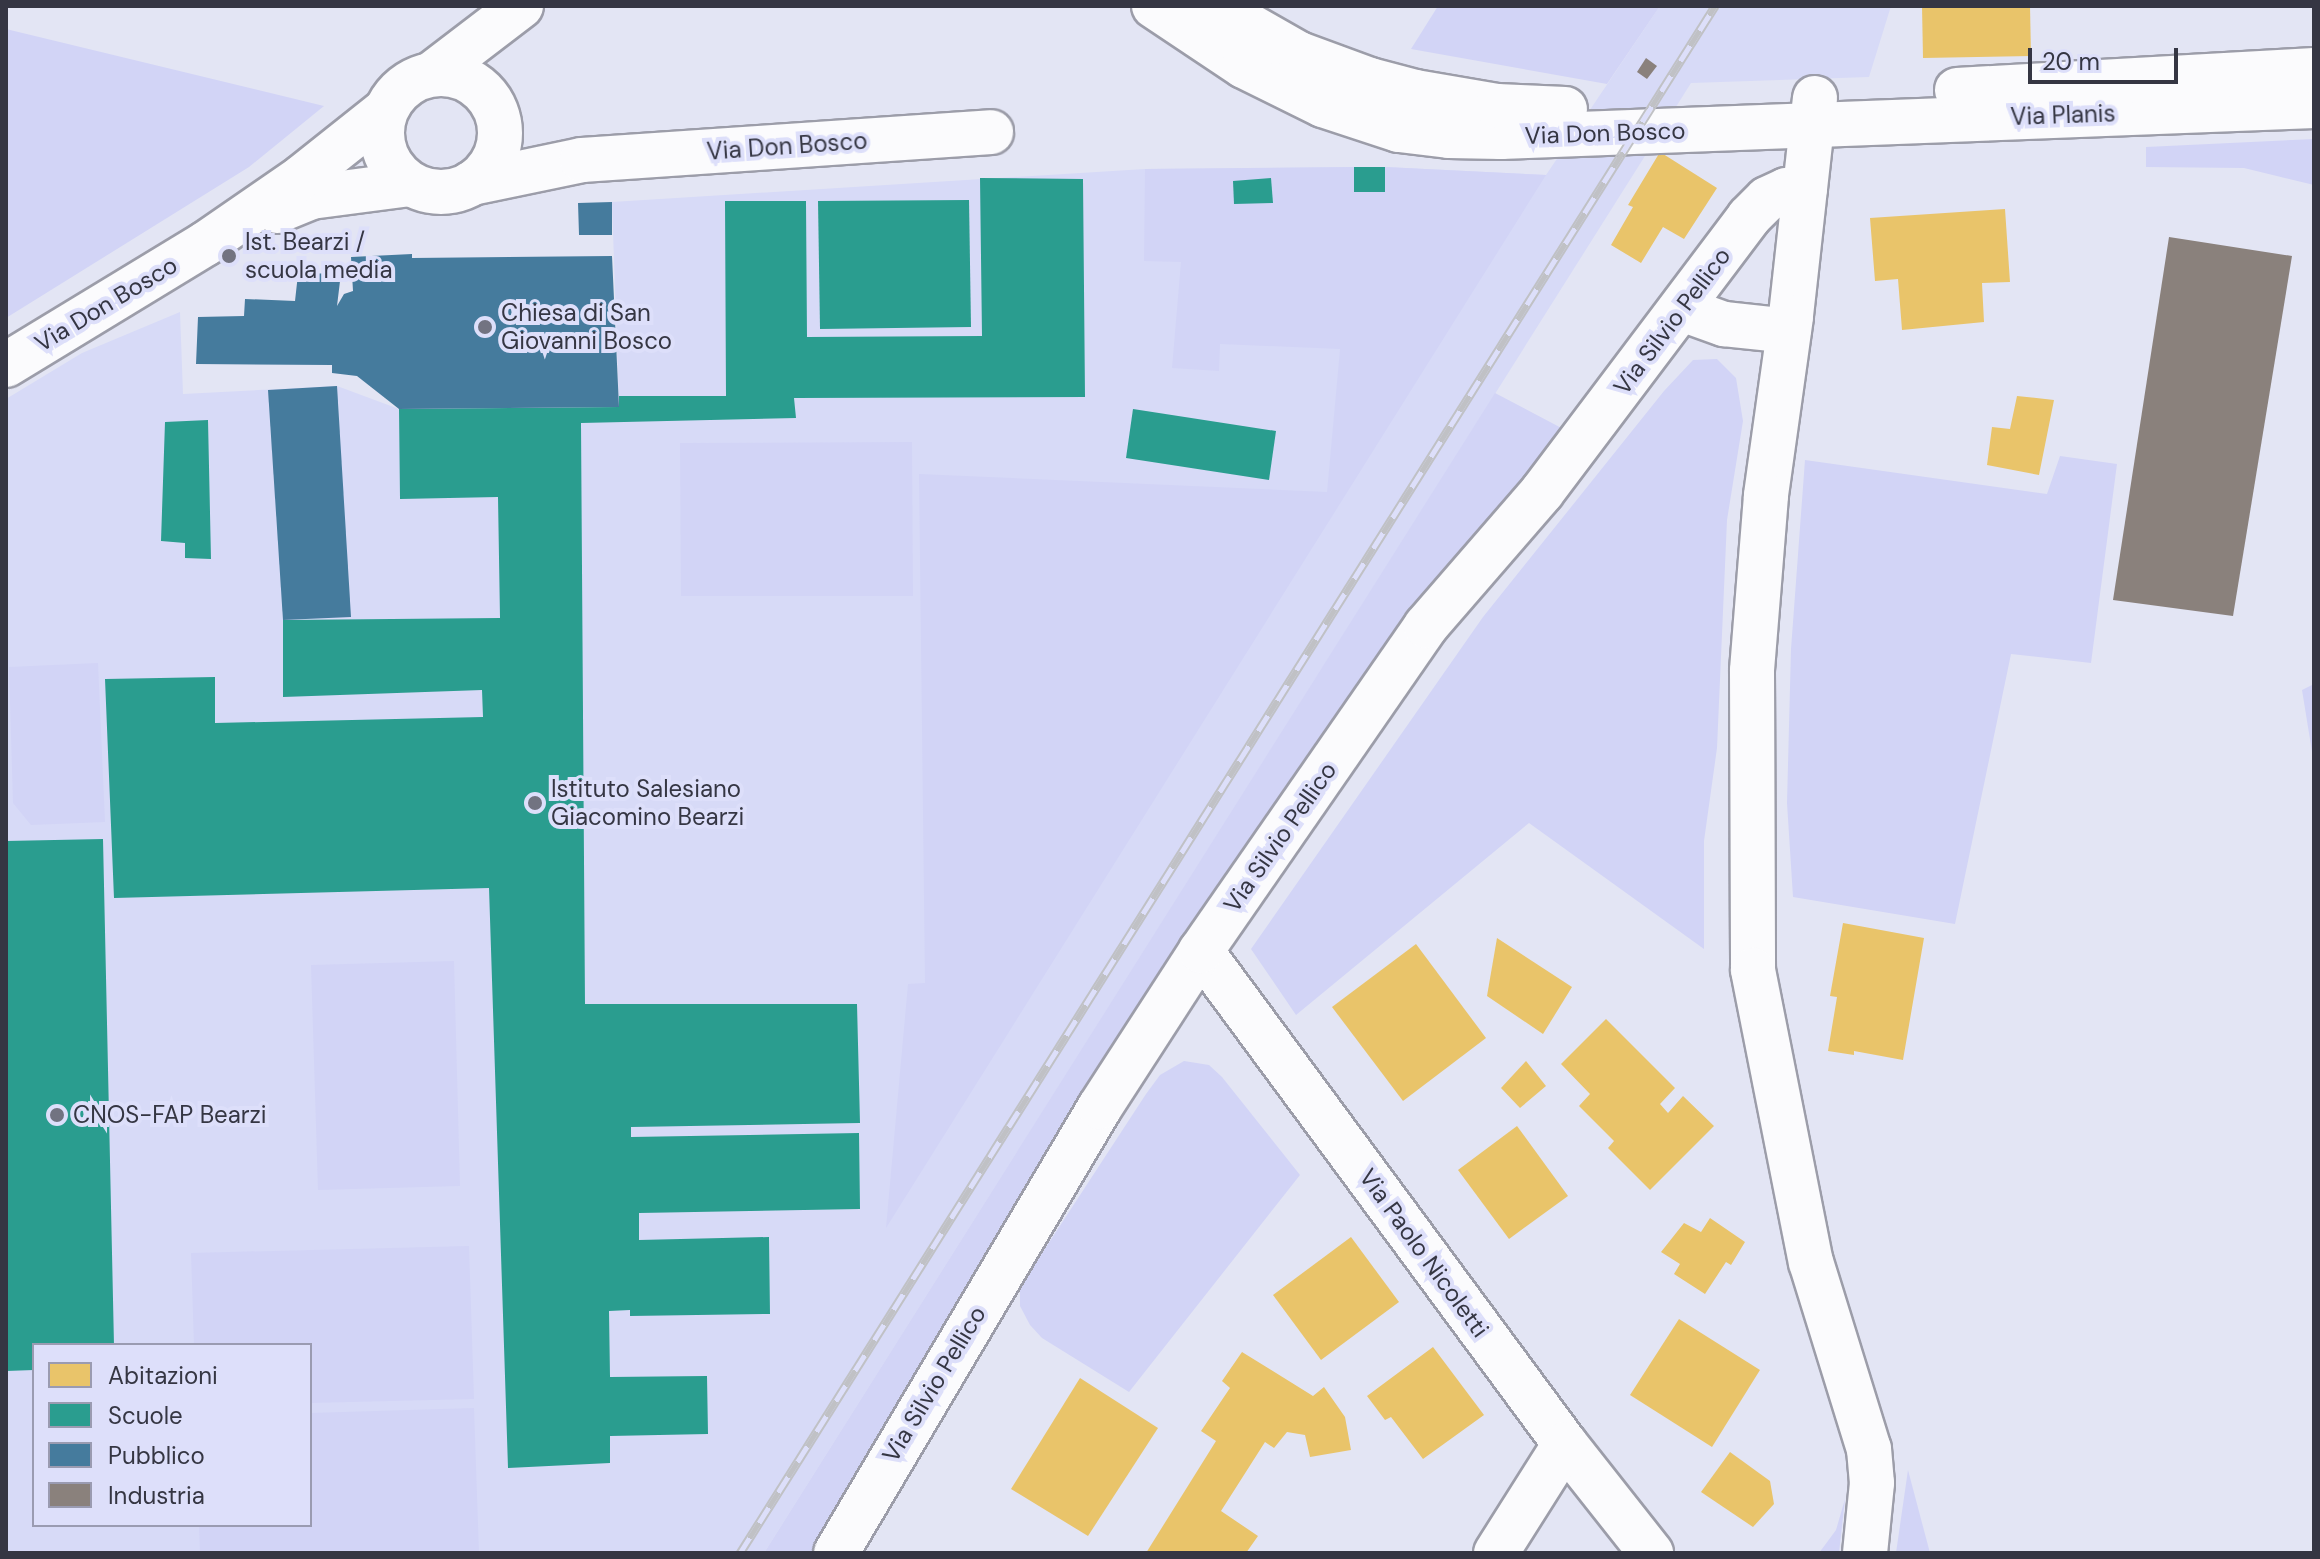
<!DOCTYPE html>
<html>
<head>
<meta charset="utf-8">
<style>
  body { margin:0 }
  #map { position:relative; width:2320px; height:1559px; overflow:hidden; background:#e3e5f4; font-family:"DM Sans",sans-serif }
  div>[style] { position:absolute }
  .built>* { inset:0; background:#d7daf7 }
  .green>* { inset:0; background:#d2d4f6 }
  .homes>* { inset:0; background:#e9c46a }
  .schools>* { inset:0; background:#2a9d8f }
  .public>* { inset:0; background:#457b9d }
  .industry>* { inset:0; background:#8a817c }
  .roads { filter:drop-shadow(2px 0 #9c9da9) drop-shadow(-2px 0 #9c9da9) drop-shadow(0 2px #9c9da9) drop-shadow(0 -2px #9c9da9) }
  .street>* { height:44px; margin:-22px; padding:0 22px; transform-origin:22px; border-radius:22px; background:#fbfbfd }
  .street>.ring { margin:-22px; padding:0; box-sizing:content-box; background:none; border:44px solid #fbfbfd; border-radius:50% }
  .secondary>* { height:44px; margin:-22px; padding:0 22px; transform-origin:22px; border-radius:22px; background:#fbfbfd }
  .rail>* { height:9px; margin-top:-4.5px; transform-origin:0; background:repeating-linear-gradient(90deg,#dddffa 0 18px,#c0c1c5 0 36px); box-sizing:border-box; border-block:2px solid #c0c1c5 }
  .dots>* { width:22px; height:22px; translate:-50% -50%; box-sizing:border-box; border:4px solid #dddffa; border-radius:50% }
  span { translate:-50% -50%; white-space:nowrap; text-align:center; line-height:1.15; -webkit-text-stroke:8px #dddffa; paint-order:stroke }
  .street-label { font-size:24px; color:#353643 }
  .poi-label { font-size:24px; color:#353643 }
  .left { translate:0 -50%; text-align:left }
  .frame { position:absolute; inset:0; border:8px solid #353643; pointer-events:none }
  .legend { position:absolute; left:32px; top:1343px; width:280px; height:184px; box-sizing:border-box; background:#dddffa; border:2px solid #9a9bb1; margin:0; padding:10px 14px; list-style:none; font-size:24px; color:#353643 }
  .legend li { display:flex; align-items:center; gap:16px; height:40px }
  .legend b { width:40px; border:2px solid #9a9bb1 }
  .scale { position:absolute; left:2028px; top:48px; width:150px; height:36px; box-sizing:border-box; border:4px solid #353643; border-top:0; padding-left:10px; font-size:24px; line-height:28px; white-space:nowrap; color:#353643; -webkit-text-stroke:6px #dddffa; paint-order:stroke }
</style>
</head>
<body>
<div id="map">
  <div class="built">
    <i style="clip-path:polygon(evenodd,1660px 6px,1891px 6px,1869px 77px,1691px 83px,764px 1553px,6px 1553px,6px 399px,82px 353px,180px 312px,183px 394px,337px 386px,399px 409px,619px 407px,612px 202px,1145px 169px,1385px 167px,1546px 175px,1660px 6px,34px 1345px,310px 1345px,310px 1525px,34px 1525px,34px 1345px)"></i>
  </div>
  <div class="green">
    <i style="clip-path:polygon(1438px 6px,1660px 6px,1607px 84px,1411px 49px)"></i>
    <i style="clip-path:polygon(6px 29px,324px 106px,249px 167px,6px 318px)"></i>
    <i style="clip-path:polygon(2314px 139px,2314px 185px,2244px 168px,2146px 167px,2146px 147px)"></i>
    <i style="clip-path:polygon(1354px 167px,1355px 192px,1385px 192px,1385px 167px,1546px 175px,886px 1228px,908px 984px,925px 983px,919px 474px,1327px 492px,1340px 349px,1220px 344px,1219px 371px,1172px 368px,1181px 262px,1144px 261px,1145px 169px)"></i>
    <i style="clip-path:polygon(1717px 359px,1736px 378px,1743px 421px,1727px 520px,1717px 748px,1704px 841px,1704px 949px,1529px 823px,1296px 1015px,1251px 949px,1483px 617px,1664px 391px,1693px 360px)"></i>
    <i style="clip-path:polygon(1495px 393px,1569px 432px,931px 1361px,813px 1553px,764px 1553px)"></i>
    <i style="clip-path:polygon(912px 442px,913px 596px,681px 596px,680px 443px)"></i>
    <i style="clip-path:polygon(2060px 456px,2117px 464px,2091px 663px,2011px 654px,1955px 924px,1793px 897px,1787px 803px,1791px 649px,1805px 460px,2047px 494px)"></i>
    <i style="clip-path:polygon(98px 663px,105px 822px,31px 825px,13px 803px,9px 667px)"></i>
    <i style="clip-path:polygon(2314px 684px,2314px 764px,2302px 690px)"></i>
    <i style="clip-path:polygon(454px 961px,460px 1186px,318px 1190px,311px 965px)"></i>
    <i style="clip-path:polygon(1184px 1061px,1209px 1065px,1222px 1077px,1300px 1175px,1129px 1392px,1042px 1338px,1030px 1325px,1020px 1306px,1020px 1287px,1146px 1094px,1160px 1075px)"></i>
    <i style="clip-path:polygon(469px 1246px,474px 1399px,310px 1403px,310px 1345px,194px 1345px,191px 1253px)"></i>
    <i style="clip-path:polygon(474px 1408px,479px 1553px,200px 1553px,199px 1525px,310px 1525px,310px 1413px)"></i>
    <i style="clip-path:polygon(1908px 1470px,1930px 1553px,1896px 1553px)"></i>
    <i style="clip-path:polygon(1845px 1499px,1839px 1553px,1819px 1553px,1836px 1530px)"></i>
  </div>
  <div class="homes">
    <i style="clip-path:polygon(1922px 6px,2030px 6px,2031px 56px,1923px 58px)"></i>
    <i style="clip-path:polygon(1660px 152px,1717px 188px,1684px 239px,1663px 227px,1641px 263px,1611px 245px,1633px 207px,1628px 205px)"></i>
    <i style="clip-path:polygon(2005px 209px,2010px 282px,1982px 283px,1984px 322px,1902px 330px,1898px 279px,1875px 281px,1870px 218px)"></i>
    <i style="clip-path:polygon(2017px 396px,2054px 400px,2039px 475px,1987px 465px,1992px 427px,2010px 429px)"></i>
    <i style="clip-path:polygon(1843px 923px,1924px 938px,1903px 1060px,1854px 1051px,1854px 1055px,1828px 1051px,1837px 997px,1830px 996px)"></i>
    <i style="clip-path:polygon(1497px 938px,1572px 987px,1543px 1034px,1487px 996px)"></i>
    <i style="clip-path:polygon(1416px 944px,1486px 1038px,1403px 1101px,1332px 1007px)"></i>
    <i style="clip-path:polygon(1606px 1019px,1675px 1088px,1660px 1104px,1668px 1113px,1683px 1096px,1714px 1126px,1650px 1190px,1608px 1148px,1614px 1141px,1579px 1106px,1590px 1094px,1561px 1064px)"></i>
    <i style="clip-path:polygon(1526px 1061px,1546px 1086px,1520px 1108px,1501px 1088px)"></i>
    <i style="clip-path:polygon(1517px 1126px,1568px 1196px,1509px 1239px,1458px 1170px)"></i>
    <i style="clip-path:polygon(1710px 1218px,1745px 1242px,1731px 1265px,1726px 1262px,1705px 1294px,1674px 1274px,1680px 1264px,1661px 1252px,1684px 1223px,1701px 1232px)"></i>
    <i style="clip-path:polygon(1351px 1237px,1399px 1302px,1321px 1360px,1273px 1295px)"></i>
    <i style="clip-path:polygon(1679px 1319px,1760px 1370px,1712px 1447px,1630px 1395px)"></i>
    <i style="clip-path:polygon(1433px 1347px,1484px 1415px,1423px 1459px,1391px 1417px,1385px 1420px,1367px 1396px)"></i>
    <i style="clip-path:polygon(1242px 1352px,1313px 1396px,1324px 1387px,1345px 1417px,1351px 1450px,1310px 1457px,1305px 1435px,1287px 1432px,1274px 1448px,1265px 1442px,1221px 1511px,1258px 1536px,1246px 1553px,1146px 1553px,1216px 1441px,1201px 1431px,1230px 1388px,1222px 1381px)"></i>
    <i style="clip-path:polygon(1080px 1378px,1158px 1428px,1088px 1536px,1011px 1489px)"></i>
    <i style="clip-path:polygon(1730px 1452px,1770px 1481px,1774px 1504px,1753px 1527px,1701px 1492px)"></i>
  </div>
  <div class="schools">
    <i style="clip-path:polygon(1354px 167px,1385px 167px,1385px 192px,1354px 192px)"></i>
    <i style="clip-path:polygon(980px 178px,1083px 179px,1085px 397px,794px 398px,796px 418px,581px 423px,585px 1004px,857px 1004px,860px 1123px,631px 1127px,631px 1137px,859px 1133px,860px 1209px,639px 1213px,639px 1240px,769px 1237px,770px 1314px,630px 1316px,630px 1310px,609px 1311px,610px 1377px,707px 1376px,708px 1434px,610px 1436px,610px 1463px,508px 1468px,489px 888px,114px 898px,105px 679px,215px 677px,215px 723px,483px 717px,482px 690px,283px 697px,283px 620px,500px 618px,498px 497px,400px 499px,399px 409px,619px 407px,619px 396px,726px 396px,725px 201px,806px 201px,807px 337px,982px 336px)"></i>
    <i style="clip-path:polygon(1271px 178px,1273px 203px,1234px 204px,1233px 181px)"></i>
    <i style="clip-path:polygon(969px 200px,971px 327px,820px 329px,818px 201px)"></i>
    <i style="clip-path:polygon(1133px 409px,1276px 431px,1269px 480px,1126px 458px)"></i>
    <i style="clip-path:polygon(208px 420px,211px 559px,185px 558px,185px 543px,161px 541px,165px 422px)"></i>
    <i style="clip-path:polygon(103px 839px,114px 1345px,34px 1345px,34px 1370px,6px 1371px,6px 841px)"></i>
  </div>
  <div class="public">
    <i style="clip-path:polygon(612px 202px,612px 235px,579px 235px,578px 203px)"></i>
    <i style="clip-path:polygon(412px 254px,412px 258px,612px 256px,619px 407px,399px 409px,357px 376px,332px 373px,332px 365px,196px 364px,198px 317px,244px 316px,245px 299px,295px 301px,298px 274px,341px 273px,337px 306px,344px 294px,353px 291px,351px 257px)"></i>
    <i style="clip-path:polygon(337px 386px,351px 617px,283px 620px,268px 390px)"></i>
  </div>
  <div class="industry">
    <i style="clip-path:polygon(1646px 58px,1657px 66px,1647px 79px,1637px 72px)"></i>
    <i style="clip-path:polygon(2169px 237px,2292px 256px,2233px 616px,2113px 600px)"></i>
  </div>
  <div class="roads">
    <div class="street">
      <i class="ring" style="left:382px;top:74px;width:74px;height:74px"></i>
      <i style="left:432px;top:74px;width:112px;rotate:-37.4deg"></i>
      <i style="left:1815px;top:98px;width:220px;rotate:96.3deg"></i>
      <i style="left:1791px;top:317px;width:181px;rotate:98deg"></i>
      <i style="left:1766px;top:496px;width:176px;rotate:94.6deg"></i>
      <i style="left:1752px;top:671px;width:299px;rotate:89.8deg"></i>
      <i style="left:1753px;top:970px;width:298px;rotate:78.8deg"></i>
      <i style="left:1811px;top:1262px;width:196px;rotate:72.8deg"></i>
      <i style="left:1869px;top:1449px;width:34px;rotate:85deg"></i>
      <i style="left:1872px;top:1483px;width:70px;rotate:95.7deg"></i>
      <i style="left:472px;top:183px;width:112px;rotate:-11.8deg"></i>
      <i style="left:582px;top:160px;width:410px;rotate:-3.9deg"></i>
      <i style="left:277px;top:211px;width:37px;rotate:-22deg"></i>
      <i style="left:311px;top:197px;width:100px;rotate:-7.5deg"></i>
      <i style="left:1682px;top:309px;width:45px;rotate:19.7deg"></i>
      <i style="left:1724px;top:324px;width:65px;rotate:6.1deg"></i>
      <i style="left:6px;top:365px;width:233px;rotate:-31.3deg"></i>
      <i style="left:205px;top:244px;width:118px;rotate:-34.6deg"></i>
      <i style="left:302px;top:177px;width:106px;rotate:-38.5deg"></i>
      <i style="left:1201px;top:951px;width:613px;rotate:53.56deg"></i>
      <i style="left:1565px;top:1444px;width:139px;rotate:51.7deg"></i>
      <i style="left:836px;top:1553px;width:518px;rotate:-59.38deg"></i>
      <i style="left:1100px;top:1107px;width:186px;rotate:-57.1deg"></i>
      <i style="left:1201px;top:951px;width:395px;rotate:-55.3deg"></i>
      <i style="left:1426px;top:626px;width:177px;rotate:-49.1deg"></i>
      <i style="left:1542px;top:492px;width:344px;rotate:-53deg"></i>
      <i style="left:1749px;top:217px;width:25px;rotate:-45deg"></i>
      <i style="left:1767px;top:199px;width:21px;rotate:-25deg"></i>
      <i style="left:1786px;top:190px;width:19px;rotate:-3deg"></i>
      <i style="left:1496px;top:1553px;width:129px;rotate:-57.7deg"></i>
    </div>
    <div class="secondary">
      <i style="left:1154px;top:6px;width:108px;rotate:33.7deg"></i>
      <i style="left:1244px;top:66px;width:88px;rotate:26.3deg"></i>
      <i style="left:1323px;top:105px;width:80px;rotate:18.2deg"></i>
      <i style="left:1399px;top:130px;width:50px;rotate:6.8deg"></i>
      <i style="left:1449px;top:136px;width:52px;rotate:1.1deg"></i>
      <i style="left:1501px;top:137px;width:814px;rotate:-2.18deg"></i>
      <i style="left:1215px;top:6px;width:97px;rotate:29.7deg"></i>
      <i style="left:1299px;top:54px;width:76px;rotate:20.1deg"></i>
      <i style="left:1370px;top:80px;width:47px;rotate:14.9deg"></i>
      <i style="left:1415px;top:92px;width:83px;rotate:9.7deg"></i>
      <i style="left:1497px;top:106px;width:68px;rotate:2.5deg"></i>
      <i style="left:1957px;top:90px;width:358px;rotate:-3.2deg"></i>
    </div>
  </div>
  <div class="rail">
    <i style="left:740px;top:1553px;width:1829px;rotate:-57.78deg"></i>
  </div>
  <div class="dots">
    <i style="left:229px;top:256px;background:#727381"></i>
    <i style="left:485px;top:327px;background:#727381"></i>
    <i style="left:535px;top:803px;background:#727381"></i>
    <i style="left:57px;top:1115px;background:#727381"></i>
  </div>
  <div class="street-label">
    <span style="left:2063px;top:115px;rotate:-2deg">Via Planis</span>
    <span style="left:1605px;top:133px;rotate:-2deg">Via Don Bosco</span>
    <span style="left:787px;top:146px;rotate:-4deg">Via Don Bosco</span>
    <span style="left:106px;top:304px;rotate:-31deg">Via Don Bosco</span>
    <span style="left:1672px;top:321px;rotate:-53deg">Via Silvio Pellico</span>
    <span style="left:1280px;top:837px;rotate:-55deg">Via Silvio Pellico</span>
    <span style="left:1424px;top:1253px;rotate:54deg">Via Paolo Nicoletti</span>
    <span style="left:934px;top:1384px;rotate:-59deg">Via Silvio Pellico</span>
  </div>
  <div class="poi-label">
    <span class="left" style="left:245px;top:256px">Ist. Bearzi /<br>scuola media</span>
    <span class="left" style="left:501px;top:327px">Chiesa di San<br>Giovanni Bosco</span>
    <span class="left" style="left:551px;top:803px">Istituto Salesiano<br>Giacomino Bearzi</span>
    <span class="left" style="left:73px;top:1115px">CNOS-FAP Bearzi</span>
  </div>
  <div class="frame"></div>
  <ul class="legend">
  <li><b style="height:22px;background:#e9c46a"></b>Abitazioni</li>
  <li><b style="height:22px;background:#2a9d8f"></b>Scuole</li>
  <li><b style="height:22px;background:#457b9d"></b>Pubblico</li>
  <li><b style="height:22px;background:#8a817c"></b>Industria</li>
  </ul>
  <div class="scale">20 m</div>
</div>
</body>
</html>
